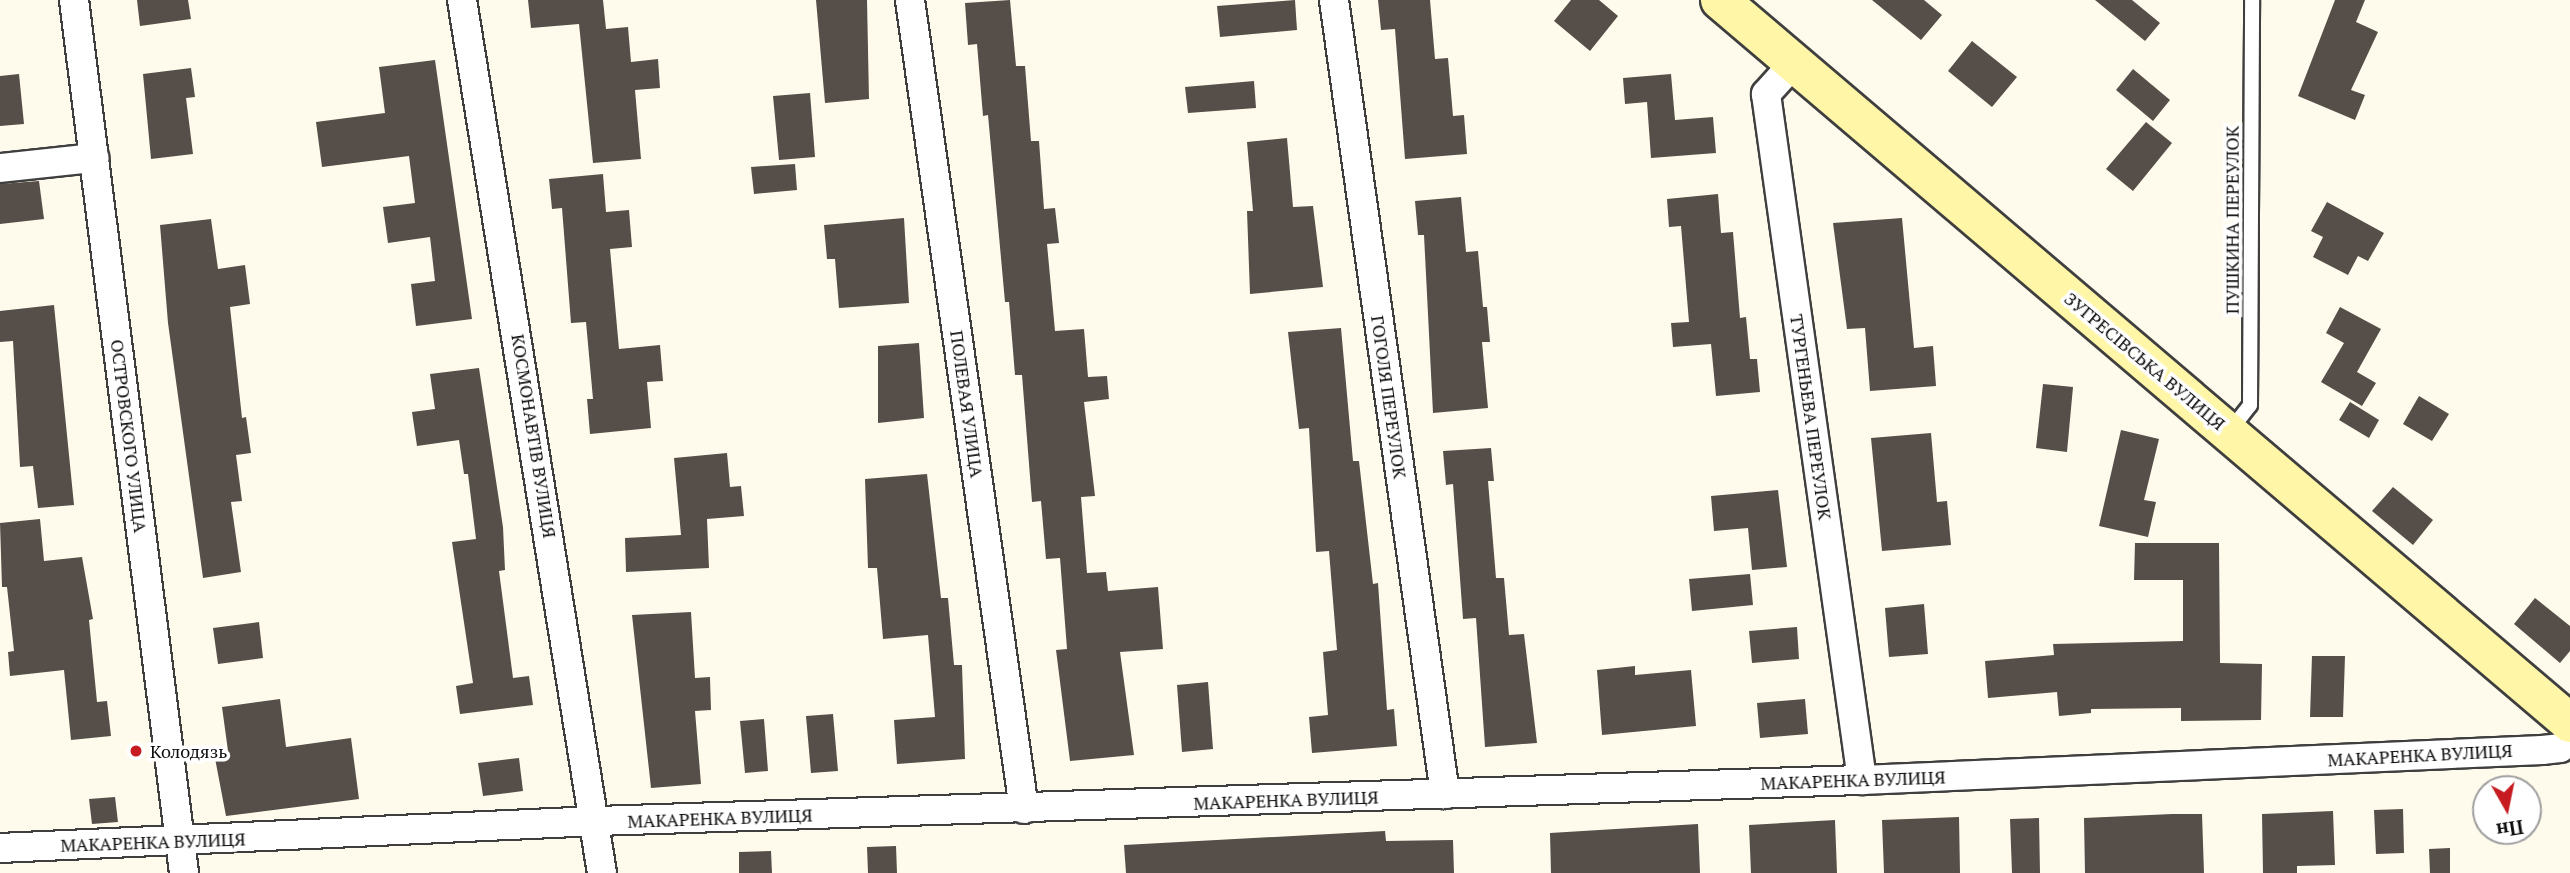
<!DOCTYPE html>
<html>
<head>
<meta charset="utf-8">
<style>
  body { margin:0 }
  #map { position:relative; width:2570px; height:873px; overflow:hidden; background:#fffbec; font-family:"PT Serif",serif }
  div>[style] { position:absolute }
  .building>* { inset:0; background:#564e48 }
  .roads { filter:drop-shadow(2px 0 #3f3f3f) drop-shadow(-2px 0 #3f3f3f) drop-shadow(0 2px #3f3f3f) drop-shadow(0 -2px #3f3f3f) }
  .lane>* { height:14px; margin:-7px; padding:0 7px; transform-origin:7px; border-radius:7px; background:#fff }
  .street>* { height:28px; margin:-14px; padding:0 14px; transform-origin:14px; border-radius:14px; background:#fff }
  .secondary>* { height:38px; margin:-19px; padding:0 19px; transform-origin:19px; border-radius:19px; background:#fff6a7 }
  .dots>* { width:19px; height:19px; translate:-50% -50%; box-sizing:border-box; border:4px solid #fff; border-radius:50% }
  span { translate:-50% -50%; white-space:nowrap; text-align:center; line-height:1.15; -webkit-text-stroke:7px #fff; paint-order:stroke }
  .street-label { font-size:18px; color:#0c0c0c }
  .poi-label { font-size:18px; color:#0c0c0c }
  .left { translate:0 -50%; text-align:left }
  .north { position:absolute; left:2472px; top:775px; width:70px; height:70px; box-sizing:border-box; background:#fff; border:2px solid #9e9e9e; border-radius:50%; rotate:171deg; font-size:19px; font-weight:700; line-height:28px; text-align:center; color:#0c0c0c }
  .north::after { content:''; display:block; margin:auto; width:24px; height:32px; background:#c61b21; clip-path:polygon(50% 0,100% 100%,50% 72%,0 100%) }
</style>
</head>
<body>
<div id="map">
  <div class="building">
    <i style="clip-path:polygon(137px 0,188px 0,191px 19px,140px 26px)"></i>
    <i style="clip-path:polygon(528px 0,603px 0,606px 29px,628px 27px,631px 62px,658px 59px,660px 88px,635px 90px,641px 159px,593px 163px,579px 24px,531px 28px)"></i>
    <i style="clip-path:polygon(816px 0,867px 0,869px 99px,825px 103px)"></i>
    <i style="clip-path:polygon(1010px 0,1016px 66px,1025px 66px,1031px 141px,1039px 141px,1044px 209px,1055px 208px,1059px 243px,1047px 244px,1055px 331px,1084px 329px,1088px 377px,1107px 376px,1109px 399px,1084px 402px,1095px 496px,1081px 497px,1087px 573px,1106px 572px,1108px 591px,1158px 587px,1163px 649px,1120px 652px,1134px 755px,1070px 761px,1056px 650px,1067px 649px,1060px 558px,1046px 559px,1041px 501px,1032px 502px,1022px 375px,1015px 375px,1009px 302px,1005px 302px,988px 115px,983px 116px,977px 44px,968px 45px,965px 3px)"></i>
    <i style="clip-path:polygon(1295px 0,1297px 30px,1220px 37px,1217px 6px)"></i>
    <i style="clip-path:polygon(1378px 0,1430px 0,1435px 59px,1448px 58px,1453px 116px,1464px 115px,1467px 154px,1405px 159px,1395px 29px,1381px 30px)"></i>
    <i style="clip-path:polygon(1571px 0,1599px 0,1618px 16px,1590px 51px,1554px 21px)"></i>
    <i style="clip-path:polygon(1872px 0,1924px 0,1942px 15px,1921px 40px)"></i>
    <i style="clip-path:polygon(2095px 0,2132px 0,2160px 23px,2145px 41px)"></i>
    <i style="clip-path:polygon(2335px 0,2365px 0,2356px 22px,2378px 32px,2351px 90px,2365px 95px,2355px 120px,2298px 96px)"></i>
    <i style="clip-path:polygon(1972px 41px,2017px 77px,1992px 107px,1948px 71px)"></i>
    <i style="clip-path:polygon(435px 60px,472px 319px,416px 326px,411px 284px,435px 281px,430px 237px,388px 243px,383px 207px,415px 203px,409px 156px,322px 167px,316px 122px,385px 113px,379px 67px)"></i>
    <i style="clip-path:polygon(191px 68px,195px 97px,186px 98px,193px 154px,151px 159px,143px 74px)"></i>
    <i style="clip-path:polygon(2133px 69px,2170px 100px,2153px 121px,2116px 90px)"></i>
    <i style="clip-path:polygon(19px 74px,24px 124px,0 126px,0 76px)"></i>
    <i style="clip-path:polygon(1671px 74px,1675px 120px,1713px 117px,1716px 153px,1651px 158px,1647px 102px,1625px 104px,1623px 78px)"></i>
    <i style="clip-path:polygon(1254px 81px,1256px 108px,1188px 113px,1185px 87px)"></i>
    <i style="clip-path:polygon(810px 93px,815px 157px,779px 160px,773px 96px)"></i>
    <i style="clip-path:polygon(2146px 122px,2172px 143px,2133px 191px,2106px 169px)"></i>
    <i style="clip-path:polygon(1287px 138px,1293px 207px,1313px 206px,1323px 287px,1250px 294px,1247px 211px,1253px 211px,1247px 142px)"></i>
    <i style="clip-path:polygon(795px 164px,797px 190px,754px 194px,751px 167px)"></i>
    <i style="clip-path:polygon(603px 174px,606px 212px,629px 210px,632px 247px,610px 249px,619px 349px,660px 345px,663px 381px,647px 382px,651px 428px,590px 434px,587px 399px,593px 399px,586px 322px,571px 323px,562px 208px,552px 209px,549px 179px)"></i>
    <i style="clip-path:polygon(39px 181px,44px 219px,0 224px,0 184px)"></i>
    <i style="clip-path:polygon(1718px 194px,1721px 233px,1733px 232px,1740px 318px,1746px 317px,1750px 359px,1757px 359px,1760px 392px,1716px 396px,1711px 344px,1673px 347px,1671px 323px,1689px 322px,1681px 226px,1669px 227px,1667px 199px)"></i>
    <i style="clip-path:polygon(1461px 197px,1466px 252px,1478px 251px,1483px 307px,1487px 307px,1490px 342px,1482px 342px,1488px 408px,1433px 413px,1424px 235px,1418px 235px,1415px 201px)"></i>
    <i style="clip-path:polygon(2327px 202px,2384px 233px,2368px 261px,2358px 256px,2348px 275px,2313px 257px,2323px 237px,2311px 231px)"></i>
    <i style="clip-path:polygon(904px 218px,909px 303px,839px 308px,835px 259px,827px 259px,824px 225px)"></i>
    <i style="clip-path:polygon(1902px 218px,1914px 348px,1933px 346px,1936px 386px,1870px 391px,1865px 328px,1847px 329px,1833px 223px)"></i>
    <i style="clip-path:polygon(211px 219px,218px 269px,245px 265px,250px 304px,230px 307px,242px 418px,246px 417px,251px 453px,236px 455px,242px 501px,231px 502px,241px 572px,203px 578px,168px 323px,160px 225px)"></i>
    <i style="clip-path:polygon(54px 305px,74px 505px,38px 508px,33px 466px,20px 467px,13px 341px,0 342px,0 311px)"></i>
    <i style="clip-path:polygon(2340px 307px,2381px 329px,2357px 372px,2376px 383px,2362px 406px,2321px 382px,2344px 343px,2326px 333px)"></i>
    <i style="clip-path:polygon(1341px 328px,1353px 461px,1359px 461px,1373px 584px,1378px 583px,1387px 710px,1394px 709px,1397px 746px,1312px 753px,1309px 717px,1328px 715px,1323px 652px,1337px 650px,1329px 551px,1316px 552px,1309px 428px,1299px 429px,1288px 332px)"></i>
    <i style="clip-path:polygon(919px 343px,924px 418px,878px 423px,878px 346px)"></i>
    <i style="clip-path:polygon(479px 368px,503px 527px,505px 570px,499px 571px,513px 678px,529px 676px,533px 705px,460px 714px,456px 686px,473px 683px,452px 542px,476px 539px,468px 474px,464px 474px,459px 440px,417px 446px,412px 412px,435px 409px,430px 374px)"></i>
    <i style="clip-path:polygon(2043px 384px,2073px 387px,2067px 452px,2036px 448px)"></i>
    <i style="clip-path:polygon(2419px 396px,2449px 414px,2432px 441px,2403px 424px)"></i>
    <i style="clip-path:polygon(2350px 402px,2379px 420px,2369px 438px,2339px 420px)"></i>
    <i style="clip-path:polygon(2121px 430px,2159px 439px,2144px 500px,2156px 502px,2148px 537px,2099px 526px)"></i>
    <i style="clip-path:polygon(1931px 433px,1937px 502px,1947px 501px,1951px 545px,1882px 551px,1871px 438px)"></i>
    <i style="clip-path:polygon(1491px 448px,1494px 481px,1488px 481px,1496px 578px,1504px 578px,1509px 635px,1524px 634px,1537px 743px,1485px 747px,1476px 618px,1463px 619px,1453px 484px,1446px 485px,1443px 451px)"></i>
    <i style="clip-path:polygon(727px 453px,730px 487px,741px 486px,744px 516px,707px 519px,709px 568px,626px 572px,625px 538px,681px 535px,674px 458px)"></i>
    <i style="clip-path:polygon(927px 474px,941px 598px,948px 598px,954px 665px,962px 665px,965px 759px,897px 764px,894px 720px,935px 717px,928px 635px,883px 639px,877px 568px,868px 568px,865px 479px)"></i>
    <i style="clip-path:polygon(2393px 487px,2433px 520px,2413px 545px,2372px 511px)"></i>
    <i style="clip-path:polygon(1778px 490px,1787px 567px,1752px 570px,1748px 528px,1714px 531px,1711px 496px)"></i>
    <i style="clip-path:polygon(40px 519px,44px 561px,82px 557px,93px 619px,89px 620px,97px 702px,107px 701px,111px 736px,71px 740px,64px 670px,10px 676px,8px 652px,14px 651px,7px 587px,2px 587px,0 523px)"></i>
    <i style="clip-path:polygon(2135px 543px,2219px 543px,2220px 663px,2262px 664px,2261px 720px,2181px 721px,2181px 708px,2091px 709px,2091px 713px,2059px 716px,2057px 692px,1988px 698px,1985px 661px,2054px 655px,2053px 644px,2183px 641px,2183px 580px,2134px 580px)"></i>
    <i style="clip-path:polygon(1750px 574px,1753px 605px,1692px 611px,1689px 579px)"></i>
    <i style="clip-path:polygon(2535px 598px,2570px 626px,2570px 651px,2560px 663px,2514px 624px)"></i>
    <i style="clip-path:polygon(1924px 604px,1928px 654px,1889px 657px,1885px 608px)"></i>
    <i style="clip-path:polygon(691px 612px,695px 678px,710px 677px,711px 710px,695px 711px,701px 784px,651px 788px,632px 615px)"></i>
    <i style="clip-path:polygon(259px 622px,263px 658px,218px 664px,213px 628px)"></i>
    <i style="clip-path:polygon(1797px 627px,1799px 659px,1752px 663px,1749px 631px)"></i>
    <i style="clip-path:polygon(2312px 656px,2345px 656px,2343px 717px,2310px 717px)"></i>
    <i style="clip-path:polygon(1635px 666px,1635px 675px,1691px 670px,1696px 726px,1602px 735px,1597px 670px)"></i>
    <i style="clip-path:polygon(1208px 682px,1213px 749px,1182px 752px,1177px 685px)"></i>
    <i style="clip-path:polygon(280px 699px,286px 747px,351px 738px,359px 799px,226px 816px,214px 753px,228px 751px,222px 707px)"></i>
    <i style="clip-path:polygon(1805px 699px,1808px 734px,1760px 738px,1757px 703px)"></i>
    <i style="clip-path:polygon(833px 714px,838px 771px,811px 773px,806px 716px)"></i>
    <i style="clip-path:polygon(764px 719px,768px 771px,745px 773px,740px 721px)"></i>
    <i style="clip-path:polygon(519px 758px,523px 791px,483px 796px,478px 763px)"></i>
    <i style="clip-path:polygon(115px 797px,118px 822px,92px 824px,89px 799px)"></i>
    <i style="clip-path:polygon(2403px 809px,2404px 853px,2376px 854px,2374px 810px)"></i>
    <i style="clip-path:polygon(2333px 811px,2335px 865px,2297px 866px,2297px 873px,2263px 873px,2262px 814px)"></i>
    <i style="clip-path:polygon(2172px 814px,2202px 814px,2204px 873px,2085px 873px,2084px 818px)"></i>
    <i style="clip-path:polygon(1959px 817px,1960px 873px,1884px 873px,1882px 820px)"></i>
    <i style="clip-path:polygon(2039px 818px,2040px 873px,2012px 873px,2010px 819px)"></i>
    <i style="clip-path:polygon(1835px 820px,1837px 873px,1751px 873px,1749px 825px)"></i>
    <i style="clip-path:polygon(1698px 824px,1700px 873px,1551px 873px,1550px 833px)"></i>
    <i style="clip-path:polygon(1385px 831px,1386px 841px,1453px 840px,1454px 873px,1126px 873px,1124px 845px)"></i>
    <i style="clip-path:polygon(896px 846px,897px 873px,868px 873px,867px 847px)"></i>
    <i style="clip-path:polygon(2450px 848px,2450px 873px,2430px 873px,2429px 849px)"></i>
    <i style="clip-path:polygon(771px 851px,772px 873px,739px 873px,739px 852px)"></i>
  </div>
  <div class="roads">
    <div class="lane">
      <i style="left:2229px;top:432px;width:34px;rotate:-52deg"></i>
      <i style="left:2250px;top:405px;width:405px;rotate:-89.7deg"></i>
    </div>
    <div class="street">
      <i style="left:74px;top:0;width:880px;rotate:82.82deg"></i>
      <i style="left:462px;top:0;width:884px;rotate:80.89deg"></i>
      <i style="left:910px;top:0;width:817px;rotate:81.98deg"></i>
      <i style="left:1334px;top:0;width:802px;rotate:82.04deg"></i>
      <i style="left:1794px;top:63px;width:42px;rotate:132.1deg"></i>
      <i style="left:1766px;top:94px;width:693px;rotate:82.03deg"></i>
      <i style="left:0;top:168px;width:95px;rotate:-6.1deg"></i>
      <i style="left:0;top:848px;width:598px;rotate:-2.59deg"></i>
      <i style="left:597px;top:821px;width:1266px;rotate:-1.86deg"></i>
      <i style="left:1862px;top:780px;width:681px;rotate:-2.53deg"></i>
      <i style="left:2542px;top:750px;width:18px;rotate:-6deg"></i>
      <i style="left:2560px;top:748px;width:13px;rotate:-39deg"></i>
    </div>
    <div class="secondary">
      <i style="left:1720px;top:0;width:1116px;rotate:40.38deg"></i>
    </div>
  </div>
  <div class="dots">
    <i style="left:136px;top:751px;background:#c61b21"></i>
  </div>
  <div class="street-label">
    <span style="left:2232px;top:220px;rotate:-90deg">ПУШКИНА ПЕРЕУЛОК</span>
    <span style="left:2145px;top:361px;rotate:40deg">ЗУГРЕСІВСЬКА ВУЛИЦЯ</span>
    <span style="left:1389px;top:397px;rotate:82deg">ГОГОЛЯ ПЕРЕУЛОК</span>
    <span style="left:967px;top:404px;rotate:82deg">ПОЛЕВАЯ УЛИЦА</span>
    <span style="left:1811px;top:417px;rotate:82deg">ТУРГЕНЬЕВА ПЕРЕУЛОК</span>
    <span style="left:129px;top:436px;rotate:83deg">ОСТРОВСКОГО УЛИЦА</span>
    <span style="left:534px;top:436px;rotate:81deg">КОСМОНАВТІВ ВУЛИЦЯ</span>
    <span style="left:2420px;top:755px;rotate:-3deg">МАКАРЕНКА ВУЛИЦЯ</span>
    <span style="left:1853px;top:780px;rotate:-2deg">МАКАРЕНКА ВУЛИЦЯ</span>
    <span style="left:1286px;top:800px;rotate:-2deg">МАКАРЕНКА ВУЛИЦЯ</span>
    <span style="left:720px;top:818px;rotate:-2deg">МАКАРЕНКА ВУЛИЦЯ</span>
    <span style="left:153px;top:842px;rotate:-2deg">МАКАРЕНКА ВУЛИЦЯ</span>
  </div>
  <div class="poi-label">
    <span class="left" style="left:150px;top:751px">Колодязь</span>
  </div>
  <div class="north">Пн</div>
</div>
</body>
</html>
